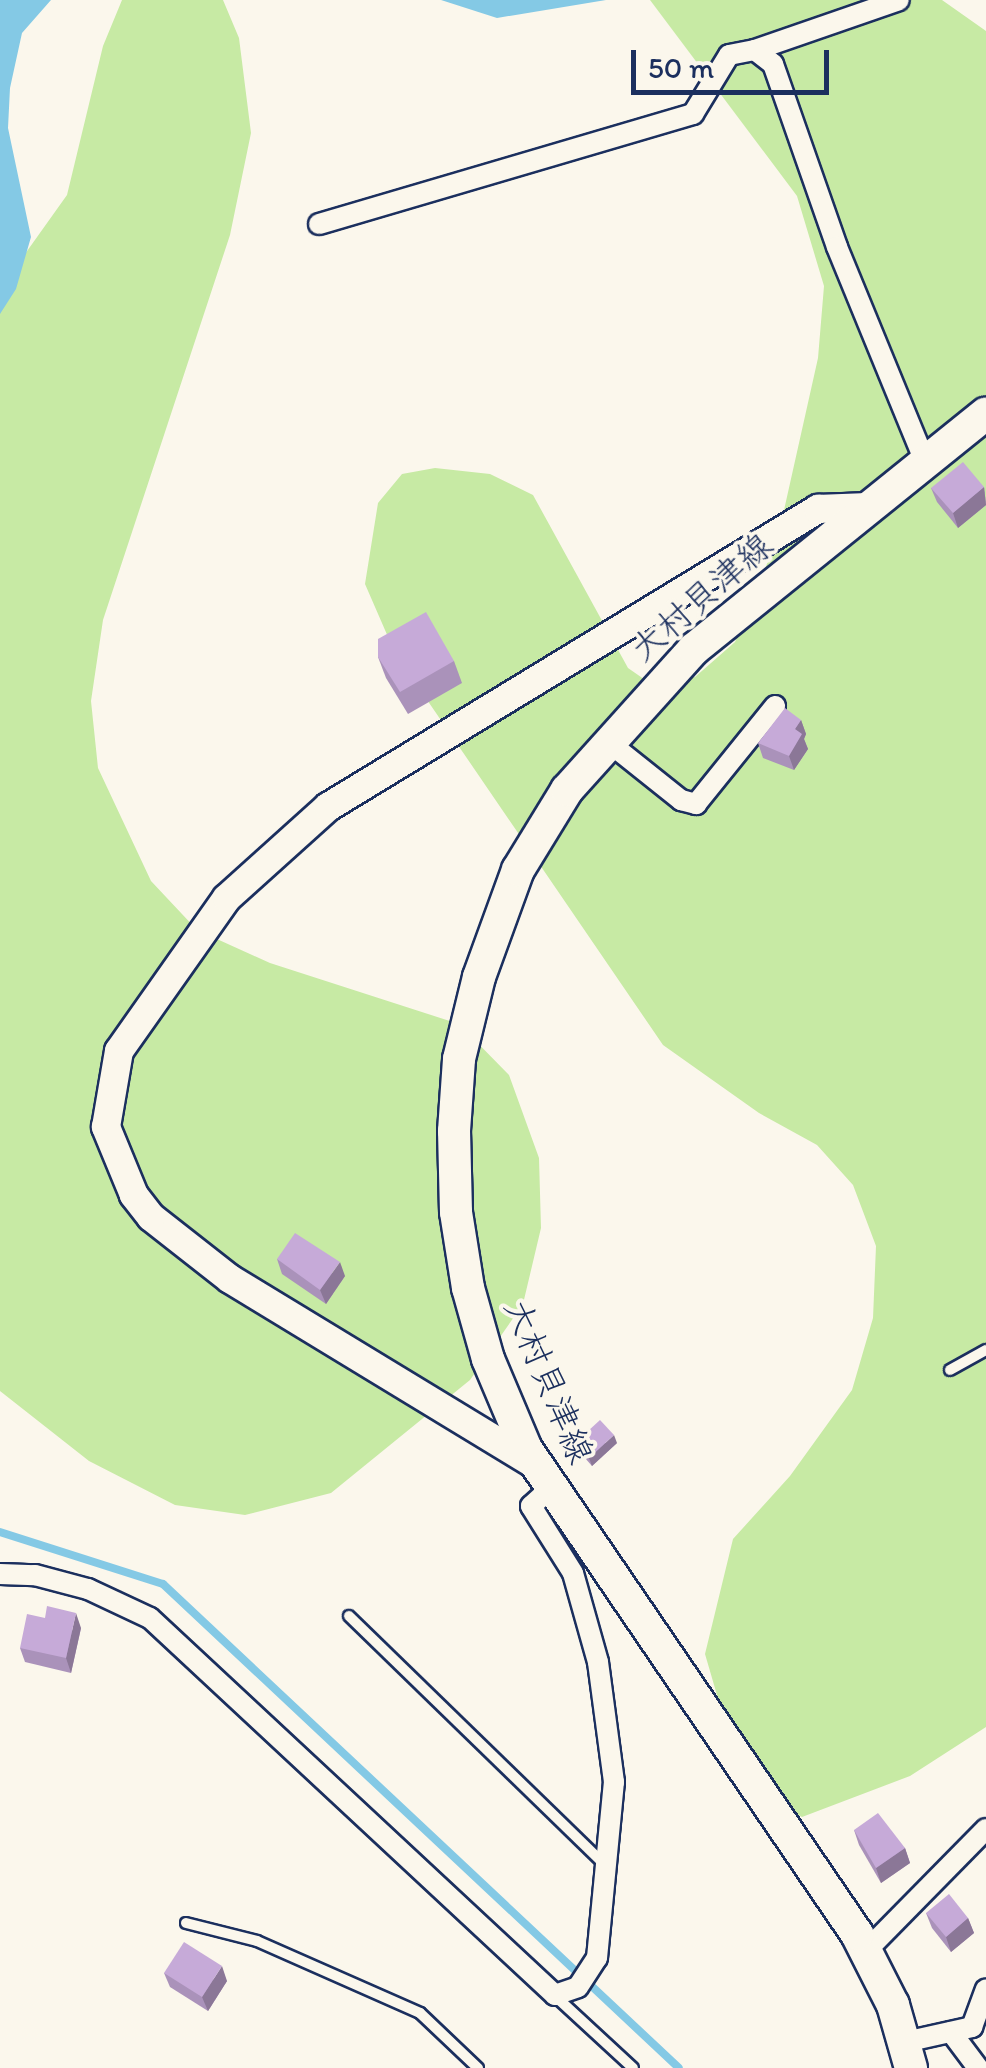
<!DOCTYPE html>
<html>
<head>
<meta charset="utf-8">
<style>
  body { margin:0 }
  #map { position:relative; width:986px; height:2068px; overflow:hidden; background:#fbf7ec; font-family:Itim,"Klee One",sans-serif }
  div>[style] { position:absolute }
  .green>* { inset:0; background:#c7eaa4 }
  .water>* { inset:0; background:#84c9e5 }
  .stream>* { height:8px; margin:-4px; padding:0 4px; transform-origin:4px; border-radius:4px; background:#84c9e5 }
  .roads { filter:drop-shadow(2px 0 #1b2f5e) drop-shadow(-2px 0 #1b2f5e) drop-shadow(0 2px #1b2f5e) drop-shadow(0 -2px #1b2f5e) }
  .service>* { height:10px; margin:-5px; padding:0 5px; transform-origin:5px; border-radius:5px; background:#fbf7ec }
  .minor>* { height:20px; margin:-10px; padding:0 10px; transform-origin:10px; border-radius:10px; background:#fbf7ec }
  .tertiary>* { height:28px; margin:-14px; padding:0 14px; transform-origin:14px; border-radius:14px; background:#fbf7ec }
  .primary>* { height:32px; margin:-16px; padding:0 16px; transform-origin:16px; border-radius:16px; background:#fbf7ec }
  .wall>* { inset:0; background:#aa92ba }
  .shaded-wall>* { inset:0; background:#8b7797 }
  .building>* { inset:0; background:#c6aad8 }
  span { translate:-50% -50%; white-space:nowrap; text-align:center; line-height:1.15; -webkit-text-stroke:8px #fbf7ec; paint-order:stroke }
  .street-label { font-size:35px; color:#1b2f5e }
  .scale { position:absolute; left:631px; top:50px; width:198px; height:45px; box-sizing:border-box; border:5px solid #1b2f5e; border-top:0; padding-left:12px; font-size:30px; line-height:35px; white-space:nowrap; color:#1b2f5e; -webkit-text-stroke:8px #fbf7ec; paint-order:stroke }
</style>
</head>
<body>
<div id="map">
  <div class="green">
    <i style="clip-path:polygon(122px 0,223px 0,239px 38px,251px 133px,230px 235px,103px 620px,91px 701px,98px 768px,151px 881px,197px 930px,270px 963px,459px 1024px,509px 1075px,539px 1158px,541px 1228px,523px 1304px,470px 1380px,331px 1493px,245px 1515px,175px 1505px,89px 1461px,0 1391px,0 289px,67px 195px,103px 46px)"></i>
    <i style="clip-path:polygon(650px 0,942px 0,986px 31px,986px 1727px,910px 1776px,802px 1817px,756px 1789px,726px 1726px,705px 1654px,733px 1539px,790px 1476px,852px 1390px,873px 1318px,876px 1246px,853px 1185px,817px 1145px,759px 1113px,663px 1045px,395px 653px,365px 584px,378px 503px,402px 474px,435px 468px,490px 474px,533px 495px,628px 668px,651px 684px,695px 677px,735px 642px,778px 537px,818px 358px,824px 286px,797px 196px)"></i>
  </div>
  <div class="water">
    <i style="clip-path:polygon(0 0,51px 0,22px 33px,10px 88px,8px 128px,31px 237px,16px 289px,0 314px)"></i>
    <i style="clip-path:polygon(441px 0,606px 0,497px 18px)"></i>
  </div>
  <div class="stream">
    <i style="left:0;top:1532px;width:171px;rotate:17.7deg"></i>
    <i style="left:163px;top:1584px;width:707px;rotate:43.17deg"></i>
  </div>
  <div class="roads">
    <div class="service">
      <i style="left:950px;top:1370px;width:41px;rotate:-29.1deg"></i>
      <i style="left:349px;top:1616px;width:354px;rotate:44.2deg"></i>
      <i style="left:186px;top:1923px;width:73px;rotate:14.2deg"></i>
      <i style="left:257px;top:1941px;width:178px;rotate:23.8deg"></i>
      <i style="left:420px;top:2013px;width:80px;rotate:43.5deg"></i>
      <i style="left:555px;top:1996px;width:106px;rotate:42.7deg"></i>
    </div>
    <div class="minor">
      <i style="left:755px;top:50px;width:152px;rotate:-19.1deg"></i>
      <i style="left:319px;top:224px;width:390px;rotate:-16.4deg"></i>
      <i style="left:693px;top:114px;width:69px;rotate:-58.6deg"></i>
      <i style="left:729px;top:55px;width:26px;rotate:-11deg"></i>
      <i style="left:755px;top:50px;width:23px;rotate:38deg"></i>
      <i style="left:773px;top:64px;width:194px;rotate:70.7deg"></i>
      <i style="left:837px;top:247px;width:229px;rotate:67.7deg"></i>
      <i style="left:607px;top:741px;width:95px;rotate:38.6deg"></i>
      <i style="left:681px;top:800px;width:16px;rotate:15deg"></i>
      <i style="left:696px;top:804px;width:126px;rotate:-51.1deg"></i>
      <i style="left:0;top:1574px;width:35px;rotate:2deg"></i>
      <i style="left:35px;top:1575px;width:55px;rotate:14.8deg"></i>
      <i style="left:88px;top:1589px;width:68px;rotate:25.1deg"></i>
      <i style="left:150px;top:1618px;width:553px;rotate:42.95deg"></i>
      <i style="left:555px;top:1995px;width:24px;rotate:-19deg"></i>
      <i style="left:578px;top:1987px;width:35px;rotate:-57deg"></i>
      <i style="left:597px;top:1958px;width:177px;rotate:-84.5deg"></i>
      <i style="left:614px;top:1782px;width:121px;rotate:-97.6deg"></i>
      <i style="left:598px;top:1662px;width:92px;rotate:-105.7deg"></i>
      <i style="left:573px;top:1573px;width:79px;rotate:-122.1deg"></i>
      <i style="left:531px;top:1506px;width:25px;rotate:-42deg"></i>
      <i style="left:866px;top:1951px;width:171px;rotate:-45.5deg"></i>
      <i style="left:951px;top:2032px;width:45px;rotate:53.1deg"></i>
      <i style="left:905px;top:2042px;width:69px;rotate:-12.6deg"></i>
      <i style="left:972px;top:2027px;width:40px;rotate:-69.8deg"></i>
    </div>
    <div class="tertiary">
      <i style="left:536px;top:1465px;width:358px;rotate:-148.7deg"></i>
      <i style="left:230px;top:1279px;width:100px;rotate:-141.9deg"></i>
      <i style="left:151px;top:1217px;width:28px;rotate:-128deg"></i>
      <i style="left:134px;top:1195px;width:74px;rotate:-112.4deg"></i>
      <i style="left:106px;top:1127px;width:77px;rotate:-80.3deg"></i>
      <i style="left:119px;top:1051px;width:187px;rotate:-54.8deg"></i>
      <i style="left:227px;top:898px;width:136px;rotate:-42deg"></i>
      <i style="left:328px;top:807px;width:574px;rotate:-31.31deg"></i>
      <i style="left:818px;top:509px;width:49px;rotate:-2.3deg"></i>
    </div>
    <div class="primary">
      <i style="left:911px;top:2068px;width:66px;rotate:-105.9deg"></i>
      <i style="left:893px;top:2005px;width:80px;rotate:-116.9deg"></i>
      <i style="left:857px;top:1934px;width:587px;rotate:-124.31deg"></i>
      <i style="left:526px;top:1449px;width:98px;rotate:-112.9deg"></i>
      <i style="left:488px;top:1359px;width:74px;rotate:-105.7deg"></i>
      <i style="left:468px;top:1288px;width:77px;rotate:-99deg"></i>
      <i style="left:456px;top:1212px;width:81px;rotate:-91.4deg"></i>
      <i style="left:454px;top:1131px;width:72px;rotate:-86deg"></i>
      <i style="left:459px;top:1059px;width:84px;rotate:-76.3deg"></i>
      <i style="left:479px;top:977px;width:114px;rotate:-70deg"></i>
      <i style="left:518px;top:870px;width:94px;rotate:-58.5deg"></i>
      <i style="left:567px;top:790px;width:190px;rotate:-48deg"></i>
      <i style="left:694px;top:649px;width:375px;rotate:-38.9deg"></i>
    </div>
  </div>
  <div class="wall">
    <i style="clip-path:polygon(984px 487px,986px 505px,958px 528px,937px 502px,931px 488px)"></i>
    <i style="clip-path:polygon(378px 657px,454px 661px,462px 683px,408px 714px,386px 678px)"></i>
    <i style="clip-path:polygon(801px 720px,806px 734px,804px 739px,808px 749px,794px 770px,763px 758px,758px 743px)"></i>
    <i style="clip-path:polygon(277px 1259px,345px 1276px,326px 1304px,282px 1274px)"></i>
    <i style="clip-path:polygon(575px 1443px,617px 1443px,592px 1466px,578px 1450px)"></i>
    <i style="clip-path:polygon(81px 1628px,71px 1673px,25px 1662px,20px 1648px)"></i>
    <i style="clip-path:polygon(854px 1830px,905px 1848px,910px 1863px,881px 1883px,859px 1845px)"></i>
    <i style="clip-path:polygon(926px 1913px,968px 1918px,974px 1933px,951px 1952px,932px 1928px)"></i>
    <i style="clip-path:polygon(164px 1973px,227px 1981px,208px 2011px,170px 1987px)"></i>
  </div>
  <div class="shaded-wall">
    <i style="clip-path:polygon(984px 487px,986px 505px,958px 528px,953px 513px)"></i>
    <i style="clip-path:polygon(801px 720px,806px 734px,804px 739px,808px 749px,794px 770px,789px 756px,795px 729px)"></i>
    <i style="clip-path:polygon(340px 1262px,345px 1276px,326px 1304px,320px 1290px)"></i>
    <i style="clip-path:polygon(614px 1435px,617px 1443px,592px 1466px,589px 1458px)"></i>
    <i style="clip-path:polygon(76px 1613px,81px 1628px,71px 1673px,66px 1658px)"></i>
    <i style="clip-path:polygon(905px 1848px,910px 1863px,881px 1883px,876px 1868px)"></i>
    <i style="clip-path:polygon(968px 1918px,974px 1933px,951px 1952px,946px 1937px)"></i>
    <i style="clip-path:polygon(222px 1966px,227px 1981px,208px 2011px,202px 1997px)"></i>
  </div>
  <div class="building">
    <i style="clip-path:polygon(963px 462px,984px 487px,953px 513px,931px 488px)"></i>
    <i style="clip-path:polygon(426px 612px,454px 661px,400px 692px,378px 657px,378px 639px)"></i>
    <i style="clip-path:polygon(785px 708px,801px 720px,795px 729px,802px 734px,789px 756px,758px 743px)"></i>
    <i style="clip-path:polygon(295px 1233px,340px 1262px,320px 1290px,277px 1259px)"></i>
    <i style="clip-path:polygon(600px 1420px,614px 1435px,589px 1458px,575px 1443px)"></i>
    <i style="clip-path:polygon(47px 1606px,76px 1613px,66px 1658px,20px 1648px,27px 1614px,45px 1618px)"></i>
    <i style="clip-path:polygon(878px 1813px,905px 1848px,876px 1868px,854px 1830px)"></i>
    <i style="clip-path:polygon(949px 1894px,968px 1918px,946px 1937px,926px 1913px)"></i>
    <i style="clip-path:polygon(184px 1942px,222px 1966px,202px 1997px,164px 1973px)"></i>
  </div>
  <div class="street-label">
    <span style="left:701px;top:597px;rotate:-41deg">大村貝津線</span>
    <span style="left:549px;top:1381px;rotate:67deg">大村貝津線</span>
  </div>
  <div class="scale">50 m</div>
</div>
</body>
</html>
